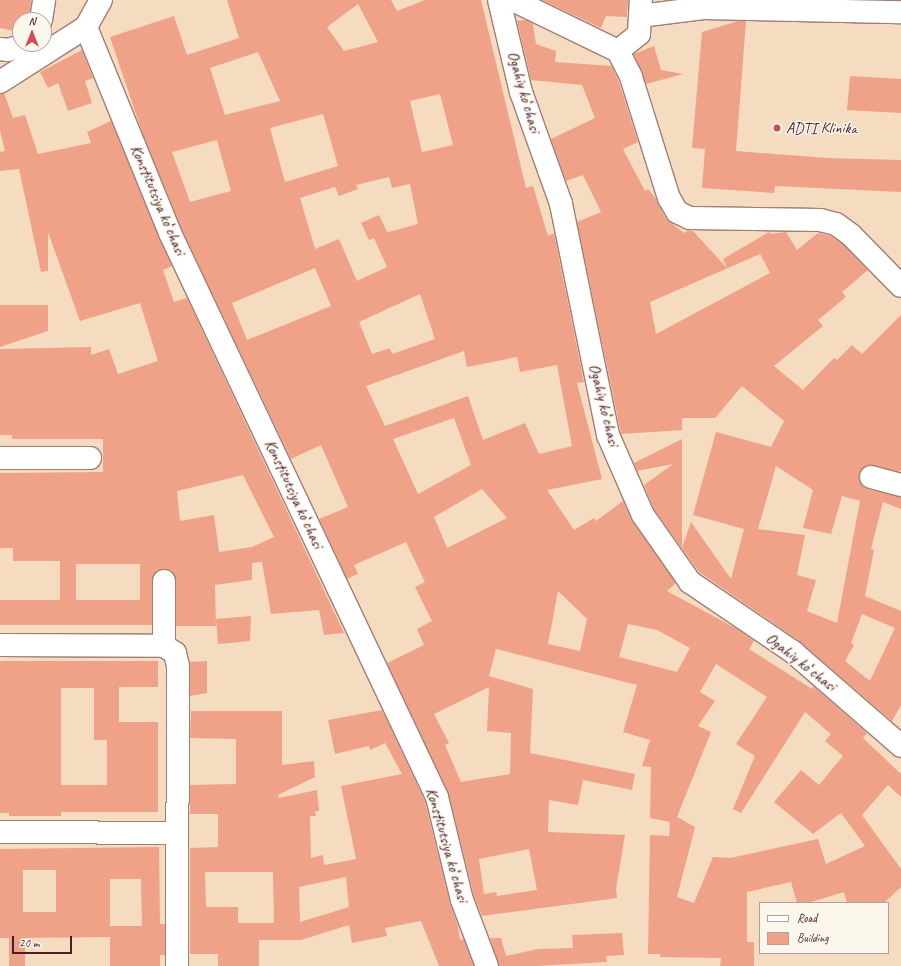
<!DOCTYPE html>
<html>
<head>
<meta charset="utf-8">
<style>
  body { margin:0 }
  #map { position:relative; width:901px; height:966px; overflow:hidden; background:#f5dbbf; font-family:Caveat,sans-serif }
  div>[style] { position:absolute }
  .building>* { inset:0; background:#f0a288 }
  .roads { filter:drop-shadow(1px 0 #a07d75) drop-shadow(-1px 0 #a07d75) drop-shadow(0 1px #a07d75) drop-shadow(0 -1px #a07d75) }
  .minor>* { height:22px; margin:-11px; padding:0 11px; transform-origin:11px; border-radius:11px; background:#fff }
  .dots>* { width:11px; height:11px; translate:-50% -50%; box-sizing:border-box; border:2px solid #fbf7ec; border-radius:50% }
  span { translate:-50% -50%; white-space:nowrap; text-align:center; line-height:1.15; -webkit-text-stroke:3px #fbf7ec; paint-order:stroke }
  .street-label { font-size:16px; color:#4a1f2b }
  .poi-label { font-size:16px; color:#4a1f2b }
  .left { translate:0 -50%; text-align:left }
  .legend { position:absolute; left:759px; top:902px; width:130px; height:52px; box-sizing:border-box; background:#fbf7ec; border:1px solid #b4a19f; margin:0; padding:5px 7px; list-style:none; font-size:12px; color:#4a1f2b }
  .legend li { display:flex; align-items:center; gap:8px; height:20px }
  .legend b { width:20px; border:1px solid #b4a19f }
  .north { position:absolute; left:12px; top:12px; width:40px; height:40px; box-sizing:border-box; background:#fbf7ec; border:1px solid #b4a19f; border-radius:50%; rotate:0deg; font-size:11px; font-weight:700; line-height:16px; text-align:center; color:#4a1f2b }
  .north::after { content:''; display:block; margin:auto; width:14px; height:18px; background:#d1495b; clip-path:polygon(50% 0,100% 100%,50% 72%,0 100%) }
  .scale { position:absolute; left:12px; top:936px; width:60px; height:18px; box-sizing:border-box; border:2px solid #4a1f2b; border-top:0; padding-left:5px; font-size:12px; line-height:14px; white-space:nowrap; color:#4a1f2b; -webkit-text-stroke:3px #fbf7ec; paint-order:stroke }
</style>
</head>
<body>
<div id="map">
  <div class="building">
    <i style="clip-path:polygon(0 0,31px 0,29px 20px,20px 20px,20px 32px,0 28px)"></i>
    <i style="clip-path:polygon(evenodd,227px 0,391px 0,397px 11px,425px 0,481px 0,526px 188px,533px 186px,548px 236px,554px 233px,584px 382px,577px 383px,602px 479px,547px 490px,574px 530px,594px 518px,596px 521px,623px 501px,633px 522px,676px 583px,667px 591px,737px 629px,754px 641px,749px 649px,812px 689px,813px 686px,867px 733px,863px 738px,901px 774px,901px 797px,888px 785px,862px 815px,901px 869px,901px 887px,884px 903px,847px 903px,844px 892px,808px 903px,797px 903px,791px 882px,747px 892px,747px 942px,754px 942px,754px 966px,720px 966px,721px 958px,660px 957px,660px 954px,648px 954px,650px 835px,669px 836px,670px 822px,650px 818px,651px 767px,642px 766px,650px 740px,623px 732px,637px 685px,496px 649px,489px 676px,533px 689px,530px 753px,635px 774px,632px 790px,583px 780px,578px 805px,549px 800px,548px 832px,625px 835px,616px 889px,617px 898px,482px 916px,474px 896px,448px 792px,387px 663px,424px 645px,417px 629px,432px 621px,415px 587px,425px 582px,406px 542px,354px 565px,358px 574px,347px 579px,319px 519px,348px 507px,321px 445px,291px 459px,181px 228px,142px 132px,110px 37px,174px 16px,187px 55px,239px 38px,227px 0,358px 4px,378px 42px,344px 51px,327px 27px,358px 4px,227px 0,258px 52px,280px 101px,225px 115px,210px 68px,258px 52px,227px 0,440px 94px,453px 145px,422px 152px,410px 101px,440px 94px,227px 0,323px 114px,338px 166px,285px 182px,270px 128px,323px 114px,227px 0,217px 140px,231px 191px,190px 202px,172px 152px,217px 140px,227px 0,389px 177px,392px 188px,410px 184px,418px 224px,385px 233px,387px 232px,379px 215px,361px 223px,369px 240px,374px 238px,387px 267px,357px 281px,339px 239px,315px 249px,300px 198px,335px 187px,339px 196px,358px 189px,356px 185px,389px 177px,227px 0,315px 268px,331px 306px,247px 340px,232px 303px,315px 268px,227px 0,420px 294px,435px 339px,392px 354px,390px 348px,372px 354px,359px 322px,420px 294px,227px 0,464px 351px,467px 367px,517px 357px,520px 372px,557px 365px,572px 446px,539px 454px,525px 423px,483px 440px,468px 396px,385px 426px,366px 386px,464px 351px,227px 0,454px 418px,471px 465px,418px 494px,393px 439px,454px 418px,227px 0,482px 489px,507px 518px,447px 548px,434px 517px,482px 489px,227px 0,558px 591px,587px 619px,580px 651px,548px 644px,558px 591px,227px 0,628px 624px,657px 630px,690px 648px,677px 672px,619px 657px,628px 624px,227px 0,716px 664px,767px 697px,736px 744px,755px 756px,733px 809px,741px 813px,805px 712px,831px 734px,825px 741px,843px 756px,819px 785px,801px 770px,774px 802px,813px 834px,841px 813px,865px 846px,826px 864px,818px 839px,730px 858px,713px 857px,694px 903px,677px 897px,695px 827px,677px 817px,711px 732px,698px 726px,715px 701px,700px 692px,716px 664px,227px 0,489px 687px,487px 731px,511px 733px,510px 774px,461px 782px,445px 745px,449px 743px,434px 714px,489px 687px,227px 0,529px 849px,537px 890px,497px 896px,496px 892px,484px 894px,479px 859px,529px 849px)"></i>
    <i style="clip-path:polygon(542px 0,628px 0,627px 17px,606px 16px,601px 28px)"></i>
    <i style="clip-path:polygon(evenodd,526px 20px,533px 24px,536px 44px,556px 51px,555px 62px,612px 66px,619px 82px,638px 142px,623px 149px,645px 191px,648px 189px,656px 199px,666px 219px,684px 233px,688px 230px,693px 231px,727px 268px,723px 259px,769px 232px,771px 234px,786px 232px,797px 250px,818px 233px,831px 236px,843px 244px,868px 270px,842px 292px,846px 297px,818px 320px,823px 326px,774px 366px,803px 390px,834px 358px,837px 360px,852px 345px,862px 354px,901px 315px,901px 470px,899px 472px,868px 465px,859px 474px,862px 486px,867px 489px,901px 497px,901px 509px,883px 502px,871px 549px,874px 550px,865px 596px,901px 611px,901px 705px,892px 721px,798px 640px,699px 572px,654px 509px,644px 485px,673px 464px,637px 471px,634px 463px,682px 439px,682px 548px,691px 522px,731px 579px,744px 529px,693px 515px,716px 432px,771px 447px,784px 421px,742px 386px,715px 418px,682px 418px,682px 430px,621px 434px,577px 222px,601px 212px,583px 175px,566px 181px,551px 139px,595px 118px,582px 85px,531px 80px,517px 21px,526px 20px,760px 254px,770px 273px,656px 334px,650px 302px,760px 254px,526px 20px,776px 466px,813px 490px,803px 528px,831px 534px,842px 496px,860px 501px,837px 623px,807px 611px,816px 580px,797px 575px,805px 535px,758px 529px,776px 466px,526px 20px,862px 614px,895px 628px,870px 681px,845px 661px,854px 645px,851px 643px,862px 614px)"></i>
    <i style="clip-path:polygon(738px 21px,746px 21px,736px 151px,827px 158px,901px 160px,901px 192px,775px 186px,774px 193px,702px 188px,705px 149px,692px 148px,702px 32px)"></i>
    <i style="clip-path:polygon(654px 46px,661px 70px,683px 74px,646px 84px,634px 54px)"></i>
    <i style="clip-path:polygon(82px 50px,93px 78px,85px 81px,92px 103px,68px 111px,58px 83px,48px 88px,40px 72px)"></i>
    <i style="clip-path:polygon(850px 76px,901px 79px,901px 113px,847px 110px)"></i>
    <i style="clip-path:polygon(evenodd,4px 93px,13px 118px,25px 115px,38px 154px,91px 143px,87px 132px,111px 121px,172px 266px,163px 270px,174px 302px,187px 298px,344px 633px,324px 635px,319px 610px,271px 614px,262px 562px,252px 563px,252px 580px,215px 585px,216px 626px,176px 626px,176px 581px,171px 570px,164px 569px,157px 570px,152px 581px,152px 625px,0 625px,0 600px,60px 600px,60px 561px,13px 561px,13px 548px,0 548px,0 473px,103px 472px,103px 439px,12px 439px,12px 435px,0 435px,0 349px,91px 347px,91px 355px,109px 349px,118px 374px,158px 361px,140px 303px,80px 321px,48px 232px,48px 271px,41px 272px,19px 169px,0 171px,0 152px,5px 151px,0 130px,0 94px,4px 93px,243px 475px,274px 537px,252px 547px,219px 552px,214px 515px,180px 521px,177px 491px,243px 475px,4px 93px,76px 564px,140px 564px,140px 600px,76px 600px,76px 564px)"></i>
    <i style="clip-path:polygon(0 305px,48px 305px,48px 331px,0 347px)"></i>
    <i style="clip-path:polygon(251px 616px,250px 641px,218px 644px,216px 619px)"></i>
    <i style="clip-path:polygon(evenodd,0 661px,158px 661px,158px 687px,119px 687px,119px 722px,158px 722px,158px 812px,61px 812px,61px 816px,9px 816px,9px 813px,0 813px,0 661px,61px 688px,94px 688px,94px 740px,107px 740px,107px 785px,61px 785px,61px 688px)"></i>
    <i style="clip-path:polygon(207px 661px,207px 693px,190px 696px,190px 662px)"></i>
    <i style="clip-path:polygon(evenodd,382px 710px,425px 801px,450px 903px,458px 926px,460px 940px,464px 939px,474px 966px,439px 966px,421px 921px,385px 928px,387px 936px,352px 943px,349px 925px,301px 940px,259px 940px,259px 966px,218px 966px,218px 954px,190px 954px,190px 848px,218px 847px,218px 814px,190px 814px,190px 785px,236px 784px,236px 739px,190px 738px,191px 711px,282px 711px,282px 765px,314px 761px,315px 777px,278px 795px,279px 798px,317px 790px,319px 811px,315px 811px,316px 816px,310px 816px,311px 858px,323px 855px,324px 865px,356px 859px,341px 786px,402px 774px,385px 743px,370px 750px,369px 746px,335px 754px,328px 720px,382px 710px,205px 872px,273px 872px,274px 923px,238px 923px,238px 907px,206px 907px,205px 872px,382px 710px,346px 877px,349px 907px,300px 922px,299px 887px,346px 877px)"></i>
    <i style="clip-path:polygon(evenodd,159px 847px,160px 924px,165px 924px,165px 955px,160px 955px,160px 966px,110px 966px,110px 937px,25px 938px,25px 966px,9px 966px,9px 938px,0 938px,0 849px,159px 847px,23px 870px,56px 870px,56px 912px,23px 912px,23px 870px,159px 847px,110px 879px,141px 879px,142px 926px,110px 926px,110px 879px)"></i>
    <i style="clip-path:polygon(622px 933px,624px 955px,606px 956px,607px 962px,535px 966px,499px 966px,490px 938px,501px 938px,506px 956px,538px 949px,573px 948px,572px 935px)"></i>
  </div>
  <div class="roads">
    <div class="minor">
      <i style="left:499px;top:0;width:95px;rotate:76.6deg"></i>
      <i style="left:521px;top:92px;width:119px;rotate:70.3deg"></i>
      <i style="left:561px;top:204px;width:236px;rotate:78.5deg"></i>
      <i style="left:608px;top:435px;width:87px;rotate:66.4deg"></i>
      <i style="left:643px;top:515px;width:82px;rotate:55deg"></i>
      <i style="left:690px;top:582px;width:125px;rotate:34.2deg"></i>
      <i style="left:793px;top:652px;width:143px;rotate:41deg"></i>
      <i style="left:513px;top:0;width:117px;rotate:25.9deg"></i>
      <i style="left:618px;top:51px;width:29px;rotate:63deg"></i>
      <i style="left:631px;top:77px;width:127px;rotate:72.6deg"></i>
      <i style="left:669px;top:198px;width:16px;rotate:60deg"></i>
      <i style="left:677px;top:212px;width:14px;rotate:25deg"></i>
      <i style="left:690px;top:218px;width:130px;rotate:0.9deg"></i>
      <i style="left:820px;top:220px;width:16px;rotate:14deg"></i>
      <i style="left:836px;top:224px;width:19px;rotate:36deg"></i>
      <i style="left:851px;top:235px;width:71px;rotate:45.6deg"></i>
      <i style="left:640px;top:16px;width:64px;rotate:-7.2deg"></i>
      <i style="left:703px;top:8px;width:198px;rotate:1.2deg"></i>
      <i style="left:41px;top:20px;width:20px;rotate:-81deg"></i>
      <i style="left:86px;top:27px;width:222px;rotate:67.8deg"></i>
      <i style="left:170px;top:233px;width:624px;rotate:64.67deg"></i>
      <i style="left:437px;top:797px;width:106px;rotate:76.4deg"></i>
      <i style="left:462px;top:900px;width:71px;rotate:69.3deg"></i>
      <i style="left:0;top:49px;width:8px;rotate:7deg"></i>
      <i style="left:8px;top:50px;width:21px;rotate:-17deg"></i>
      <i style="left:618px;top:51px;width:27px;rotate:-39deg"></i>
      <i style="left:639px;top:34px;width:34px;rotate:-87deg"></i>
      <i style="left:0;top:82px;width:102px;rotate:-32.6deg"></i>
      <i style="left:86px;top:27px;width:31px;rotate:-61deg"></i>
      <i style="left:0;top:458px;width:90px"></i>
      <i style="left:871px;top:477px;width:31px;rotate:15deg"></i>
      <i style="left:164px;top:581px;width:65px;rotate:90deg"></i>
      <i style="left:0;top:645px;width:164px;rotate:0.3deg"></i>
      <i style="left:164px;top:646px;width:13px;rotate:32deg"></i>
      <i style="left:175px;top:653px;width:13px;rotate:77deg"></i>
      <i style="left:178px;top:666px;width:300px;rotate:90.2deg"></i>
      <i style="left:0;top:832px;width:176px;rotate:0.3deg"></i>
    </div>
  </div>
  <div class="dots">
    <i style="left:777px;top:128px;background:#d1495b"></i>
  </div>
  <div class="street-label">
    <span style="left:524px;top:92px;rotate:74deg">Ogahiy koʻchasi</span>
    <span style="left:158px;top:200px;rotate:67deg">Konstitutsiya koʻchasi</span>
    <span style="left:604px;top:405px;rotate:76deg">Ogahiy koʻchasi</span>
    <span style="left:294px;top:494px;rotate:65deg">Konstitutsiya koʻchasi</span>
    <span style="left:801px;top:662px;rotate:38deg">Ogahiy koʻchasi</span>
    <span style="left:447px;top:845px;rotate:74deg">Konstitutsiya koʻchasi</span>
  </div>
  <div class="poi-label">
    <span class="left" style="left:786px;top:128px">ADTI Klinika</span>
  </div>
  <ul class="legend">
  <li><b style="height:5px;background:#fff"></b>Road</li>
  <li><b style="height:11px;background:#f0a288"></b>Building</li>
  </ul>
  <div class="north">N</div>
  <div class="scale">20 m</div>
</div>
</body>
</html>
